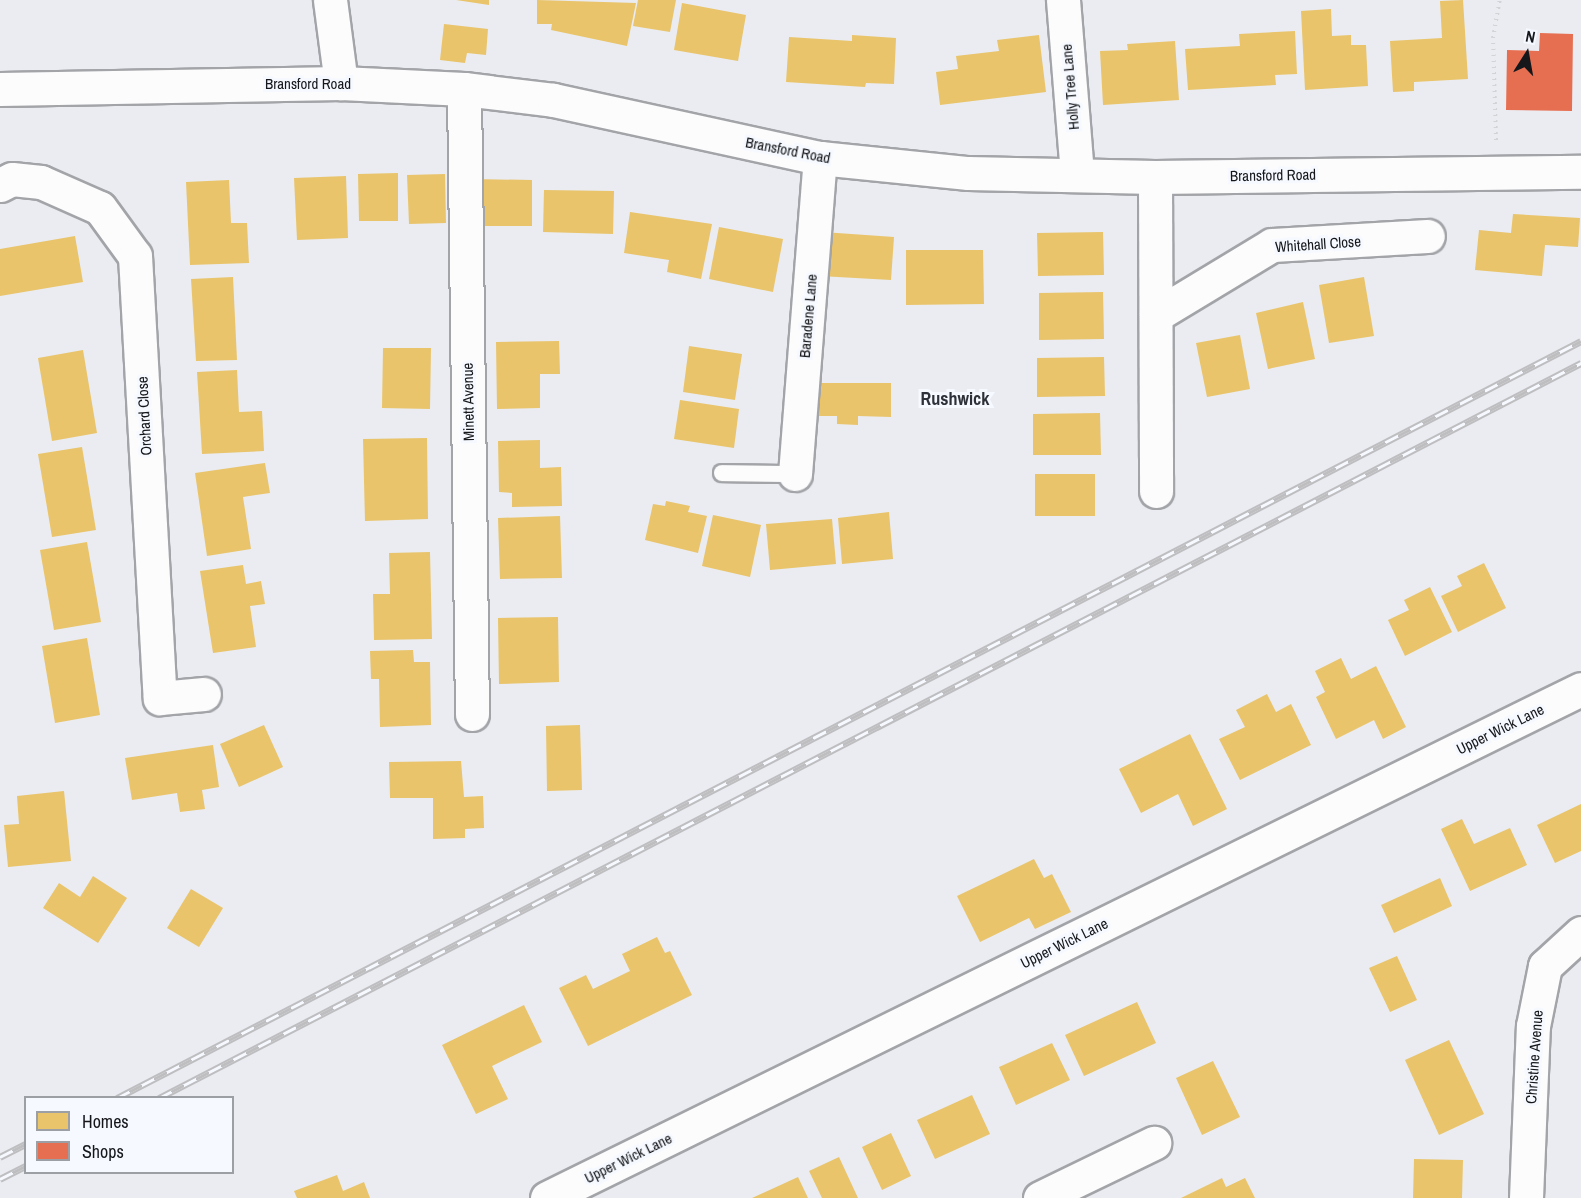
<!DOCTYPE html>
<html>
<head>
<meta charset="utf-8">
<style>
  body { margin:0 }
  #map { position:relative; width:1581px; height:1198px; overflow:hidden; background:#eaecf2; font-family:"Archivo Narrow",sans-serif }
  div>[style] { position:absolute }
  .homes>* { inset:0; background:#e9c46a }
  .shops>* { inset:0; background:#e76f51 }
  .path>* { height:4px; margin-top:-2px; transform-origin:0; background:repeating-linear-gradient(90deg,#d3d3d5 0 1.5px,transparent 0 6px) }
  .roads { filter:drop-shadow(2px 0 #a2a4a8) drop-shadow(-2px 0 #a2a4a8) drop-shadow(0 2px #a2a4a8) drop-shadow(0 -2px #a2a4a8) }
  .service>* { height:16px; margin:-8px; padding:0 8px; transform-origin:8px; border-radius:8px; background:#fcfcfd }
  .minor>* { height:33px; margin:-16.5px; padding:0 16.5px; transform-origin:16.5px; border-radius:16.5px; background:#fcfcfd }
  .tertiary>* { height:33px; margin:-16.5px; padding:0 16.5px; transform-origin:16.5px; border-radius:16.5px; background:#fcfcfd }
  .rail>* { height:7px; margin-top:-3.5px; transform-origin:0; background:repeating-linear-gradient(90deg,#f6f9ff 0 14px,#bebec0 0 28px); box-sizing:border-box; border-block:2px solid #bebec0 }
  span { translate:-50% -50%; white-space:nowrap; text-align:center; line-height:1.15; -webkit-text-stroke:6px #f6f9ff; paint-order:stroke }
  .street-label { font-size:15px; color:#15171b }
  .quarter-label { font-size:18px; color:#2e3139; font-weight:700 }
  .legend { position:absolute; left:24px; top:1096px; width:210px; height:78px; box-sizing:border-box; background:#f6f9ff; border:2px solid #9c9fa4; margin:0; padding:8px 10px; list-style:none; font-size:18px; color:#15171b }
  .legend li { display:flex; align-items:center; gap:12px; height:30px }
  .legend b { width:30px; border:2px solid #9c9fa4 }
  .north { position:absolute; left:1497px; top:24px; width:60px; height:60px; -webkit-text-stroke:4px #f6f9ff; paint-order:stroke; rotate:11deg; font-size:16px; font-weight:700; line-height:24px; text-align:center; color:#15171b }
  .north::after { content:''; display:block; margin:auto; width:21px; height:27px; background:#15171b; clip-path:polygon(50% 0,100% 100%,50% 72%,0 100%) }
</style>
</head>
<body>
<div id="map">
  <div class="homes">
    <i style="clip-path:polygon(456px 0,489px 0,489px 5px)"></i>
    <i style="clip-path:polygon(537px 0,636px 3px,627px 46px,551px 30px,552px 24px,537px 24px)"></i>
    <i style="clip-path:polygon(638px 0,676px 0,670px 32px,633px 26px)"></i>
    <i style="clip-path:polygon(1463px 0,1468px 79px,1414px 82px,1414px 91px,1393px 92px,1390px 41px,1442px 38px,1440px 1px)"></i>
    <i style="clip-path:polygon(682px 3px,746px 15px,738px 61px,674px 50px)"></i>
    <i style="clip-path:polygon(1331px 9px,1332px 36px,1351px 35px,1351px 45px,1366px 45px,1368px 86px,1305px 90px,1301px 11px)"></i>
    <i style="clip-path:polygon(444px 24px,488px 29px,486px 55px,467px 53px,465px 63px,440px 60px)"></i>
    <i style="clip-path:polygon(1295px 31px,1297px 74px,1275px 75px,1276px 85px,1188px 90px,1185px 49px,1240px 46px,1239px 34px)"></i>
    <i style="clip-path:polygon(852px 35px,896px 38px,894px 84px,866px 83px,865px 87px,786px 82px,789px 37px,852px 41px)"></i>
    <i style="clip-path:polygon(1039px 35px,1046px 92px,940px 105px,936px 72px,958px 69px,956px 56px,999px 51px,997px 40px)"></i>
    <i style="clip-path:polygon(1175px 41px,1179px 100px,1103px 105px,1100px 51px,1128px 50px,1127px 44px)"></i>
    <i style="clip-path:polygon(398px 173px,398px 221px,359px 221px,358px 174px)"></i>
    <i style="clip-path:polygon(445px 174px,446px 223px,409px 224px,407px 175px)"></i>
    <i style="clip-path:polygon(346px 176px,348px 238px,297px 240px,294px 178px)"></i>
    <i style="clip-path:polygon(473px 179px,532px 180px,532px 226px,473px 226px)"></i>
    <i style="clip-path:polygon(229px 180px,231px 223px,247px 223px,249px 263px,190px 265px,186px 182px)"></i>
    <i style="clip-path:polygon(544px 190px,614px 191px,613px 234px,543px 232px)"></i>
    <i style="clip-path:polygon(630px 212px,712px 224px,701px 279px,667px 272px,669px 260px,624px 253px)"></i>
    <i style="clip-path:polygon(1513px 214px,1580px 218px,1578px 247px,1545px 245px,1542px 276px,1475px 270px,1479px 230px,1511px 233px)"></i>
    <i style="clip-path:polygon(719px 227px,783px 239px,773px 292px,709px 279px)"></i>
    <i style="clip-path:polygon(823px 232px,894px 237px,891px 280px,820px 276px)"></i>
    <i style="clip-path:polygon(1103px 232px,1104px 275px,1038px 276px,1037px 233px)"></i>
    <i style="clip-path:polygon(75px 236px,83px 282px,0 296px,0 249px)"></i>
    <i style="clip-path:polygon(906px 250px,983px 250px,984px 304px,906px 305px)"></i>
    <i style="clip-path:polygon(233px 277px,237px 360px,196px 361px,191px 279px)"></i>
    <i style="clip-path:polygon(1364px 277px,1374px 336px,1329px 343px,1319px 285px)"></i>
    <i style="clip-path:polygon(1103px 292px,1104px 339px,1039px 340px,1039px 293px)"></i>
    <i style="clip-path:polygon(1303px 302px,1315px 359px,1268px 369px,1256px 313px)"></i>
    <i style="clip-path:polygon(1240px 335px,1250px 389px,1207px 397px,1196px 343px)"></i>
    <i style="clip-path:polygon(559px 341px,560px 374px,540px 374px,540px 408px,497px 409px,496px 342px)"></i>
    <i style="clip-path:polygon(689px 346px,742px 354px,735px 400px,683px 392px)"></i>
    <i style="clip-path:polygon(383px 348px,431px 348px,430px 409px,382px 408px)"></i>
    <i style="clip-path:polygon(83px 350px,97px 433px,52px 441px,38px 358px)"></i>
    <i style="clip-path:polygon(1104px 357px,1105px 396px,1037px 397px,1037px 358px)"></i>
    <i style="clip-path:polygon(237px 370px,239px 412px,262px 411px,264px 451px,202px 454px,197px 372px)"></i>
    <i style="clip-path:polygon(815px 383px,891px 383px,891px 417px,858px 416px,858px 425px,837px 424px,837px 416px,815px 416px)"></i>
    <i style="clip-path:polygon(680px 400px,739px 409px,734px 448px,674px 439px)"></i>
    <i style="clip-path:polygon(1100px 413px,1101px 455px,1033px 455px,1033px 414px)"></i>
    <i style="clip-path:polygon(427px 438px,428px 519px,365px 521px,363px 439px)"></i>
    <i style="clip-path:polygon(540px 440px,540px 468px,561px 467px,562px 506px,512px 507px,512px 493px,499px 492px,498px 441px)"></i>
    <i style="clip-path:polygon(82px 447px,96px 530px,52px 537px,38px 454px)"></i>
    <i style="clip-path:polygon(265px 463px,270px 493px,243px 497px,251px 549px,207px 556px,195px 473px)"></i>
    <i style="clip-path:polygon(1035px 474px,1095px 474px,1095px 516px,1035px 516px)"></i>
    <i style="clip-path:polygon(666px 501px,690px 506px,688px 512px,707px 516px,698px 553px,645px 540px,653px 504px,665px 506px)"></i>
    <i style="clip-path:polygon(889px 512px,893px 559px,842px 564px,838px 518px)"></i>
    <i style="clip-path:polygon(713px 515px,761px 525px,750px 577px,702px 566px)"></i>
    <i style="clip-path:polygon(560px 516px,562px 578px,500px 579px,498px 518px)"></i>
    <i style="clip-path:polygon(832px 519px,836px 564px,770px 570px,766px 524px)"></i>
    <i style="clip-path:polygon(87px 542px,101px 622px,54px 630px,40px 550px)"></i>
    <i style="clip-path:polygon(430px 552px,432px 639px,374px 640px,373px 594px,390px 594px,389px 553px)"></i>
    <i style="clip-path:polygon(1484px 563px,1506px 608px,1458px 632px,1441px 596px,1462px 586px,1457px 576px)"></i>
    <i style="clip-path:polygon(243px 565px,246px 584px,261px 581px,265px 604px,250px 606px,256px 647px,213px 653px,200px 571px)"></i>
    <i style="clip-path:polygon(1430px 587px,1452px 632px,1405px 656px,1388px 620px,1409px 610px,1404px 600px)"></i>
    <i style="clip-path:polygon(558px 617px,559px 682px,499px 684px,498px 618px)"></i>
    <i style="clip-path:polygon(87px 638px,100px 715px,55px 723px,42px 646px)"></i>
    <i style="clip-path:polygon(413px 650px,414px 662px,430px 662px,431px 725px,380px 727px,379px 679px,371px 679px,370px 651px)"></i>
    <i style="clip-path:polygon(1341px 658px,1351px 679px,1376px 666px,1406px 727px,1383px 739px,1374px 720px,1336px 739px,1316px 697px,1325px 692px,1315px 671px)"></i>
    <i style="clip-path:polygon(1267px 694px,1276px 712px,1291px 704px,1311px 745px,1240px 780px,1219px 739px,1245px 727px,1236px 710px)"></i>
    <i style="clip-path:polygon(264px 725px,283px 767px,239px 787px,220px 744px)"></i>
    <i style="clip-path:polygon(580px 725px,582px 790px,547px 791px,546px 726px)"></i>
    <i style="clip-path:polygon(1190px 734px,1227px 809px,1193px 826px,1178px 794px,1141px 813px,1119px 769px)"></i>
    <i style="clip-path:polygon(213px 745px,219px 787px,202px 790px,205px 809px,180px 812px,177px 793px,132px 800px,125px 758px)"></i>
    <i style="clip-path:polygon(461px 761px,464px 797px,483px 796px,484px 828px,465px 829px,465px 838px,433px 839px,433px 798px,390px 798px,389px 762px)"></i>
    <i style="clip-path:polygon(64px 791px,71px 861px,8px 867px,4px 825px,19px 824px,17px 796px)"></i>
    <i style="clip-path:polygon(1581px 804px,1581px 851px,1555px 863px,1537px 825px)"></i>
    <i style="clip-path:polygon(1462px 819px,1474px 844px,1510px 828px,1527px 865px,1470px 891px,1441px 829px)"></i>
    <i style="clip-path:polygon(1034px 859px,1044px 878px,1052px 874px,1071px 912px,1035px 929px,1029px 918px,980px 942px,957px 896px)"></i>
    <i style="clip-path:polygon(93px 876px,127px 898px,98px 943px,43px 908px,59px 883px,80px 897px)"></i>
    <i style="clip-path:polygon(1440px 878px,1452px 906px,1394px 933px,1381px 905px)"></i>
    <i style="clip-path:polygon(191px 889px,223px 908px,199px 947px,167px 928px)"></i>
    <i style="clip-path:polygon(657px 937px,665px 953px,670px 951px,692px 995px,588px 1046px,559px 988px,586px 975px,593px 989px,630px 971px,622px 954px)"></i>
    <i style="clip-path:polygon(1397px 956px,1417px 1000px,1390px 1012px,1369px 968px)"></i>
    <i style="clip-path:polygon(1137px 1002px,1156px 1043px,1084px 1076px,1065px 1035px)"></i>
    <i style="clip-path:polygon(524px 1005px,542px 1042px,492px 1066px,508px 1099px,476px 1114px,442px 1045px)"></i>
    <i style="clip-path:polygon(1449px 1040px,1484px 1114px,1439px 1135px,1405px 1060px)"></i>
    <i style="clip-path:polygon(1052px 1043px,1070px 1080px,1016px 1105px,999px 1067px)"></i>
    <i style="clip-path:polygon(1213px 1061px,1240px 1117px,1202px 1135px,1176px 1078px)"></i>
    <i style="clip-path:polygon(972px 1095px,990px 1134px,935px 1159px,917px 1120px)"></i>
    <i style="clip-path:polygon(891px 1133px,911px 1176px,882px 1190px,862px 1147px)"></i>
    <i style="clip-path:polygon(839px 1157px,858px 1198px,822px 1198px,809px 1171px)"></i>
    <i style="clip-path:polygon(1414px 1159px,1463px 1160px,1462px 1198px,1413px 1198px)"></i>
    <i style="clip-path:polygon(337px 1175px,343px 1191px,364px 1182px,370px 1198px,297px 1198px,294px 1191px)"></i>
    <i style="clip-path:polygon(798px 1177px,808px 1198px,752px 1198px)"></i>
    <i style="clip-path:polygon(1222px 1178px,1226px 1187px,1245px 1178px,1255px 1198px,1181px 1198px)"></i>
  </div>
  <div class="shops">
    <i style="clip-path:polygon(1540px 33px,1573px 34px,1572px 111px,1506px 110px,1507px 50px,1539px 51px)"></i>
  </div>
  <div class="path">
    <i style="left:1496px;top:140px;width:102px;rotate:-91.7deg"></i>
    <i style="left:1493px;top:38px;width:39px;rotate:-80deg"></i>
  </div>
  <div class="roads">
    <div class="service">
      <i style="left:722px;top:473px;width:73px;rotate:0.8deg"></i>
    </div>
    <div class="minor">
      <i style="left:1063px;top:0;width:175px;rotate:85.4deg"></i>
      <i style="left:464px;top:89px;width:625px;rotate:89.27deg"></i>
      <i style="left:1155px;top:177px;width:314px;rotate:89.8deg"></i>
      <i style="left:0;top:185px;width:13px;rotate:-27deg"></i>
      <i style="left:12px;top:179px;width:29px;rotate:6deg"></i>
      <i style="left:41px;top:182px;width:64px;rotate:23.8deg"></i>
      <i style="left:100px;top:208px;width:59px;rotate:53.9deg"></i>
      <i style="left:135px;top:256px;width:443px;rotate:86.8deg"></i>
      <i style="left:160px;top:698px;width:44px;rotate:-5.2deg"></i>
      <i style="left:1156px;top:315px;width:135px;rotate:-31.1deg"></i>
      <i style="left:1272px;top:245px;width:156px;rotate:-3.3deg"></i>
      <i style="left:795px;top:474px;width:317px;rotate:-85.5deg"></i>
      <i style="left:547px;top:1198px;width:1152px;rotate:-26.21deg"></i>
      <i style="left:1040px;top:1198px;width:127px;rotate:-25.8deg"></i>
      <i style="left:1526px;top:1198px;width:172px;rotate:-87.7deg"></i>
      <i style="left:1533px;top:1026px;width:61px;rotate:-78.7deg"></i>
      <i style="left:1545px;top:966px;width:49px;rotate:-42.5deg"></i>
    </div>
    <div class="tertiary">
      <i style="left:330px;top:0;width:84px;rotate:82.5deg"></i>
      <i style="left:0;top:89px;width:341px;rotate:-1deg"></i>
      <i style="left:341px;top:83px;width:123px;rotate:2.8deg"></i>
      <i style="left:464px;top:89px;width:90px;rotate:7deg"></i>
      <i style="left:553px;top:100px;width:273px;rotate:12.3deg"></i>
      <i style="left:820px;top:158px;width:149px;rotate:5.8deg"></i>
      <i style="left:968px;top:173px;width:187px;rotate:1.2deg"></i>
      <i style="left:1155px;top:177px;width:426px;rotate:-0.7deg"></i>
    </div>
  </div>
  <div class="rail">
    <i style="left:117px;top:1098px;width:1648px;rotate:-27.34deg"></i>
    <i style="left:159px;top:1098px;width:1601px;rotate:-27.33deg"></i>
    <i style="left:0;top:1157px;width:29px;rotate:-27deg"></i>
    <i style="left:0;top:1179px;width:29px;rotate:-27deg"></i>
  </div>
  <div class="street-label">
    <span style="left:308px;top:84px">Bransford Road</span>
    <span style="left:1070px;top:87px;rotate:-95deg">Holly Tree Lane</span>
    <span style="left:788px;top:150px;rotate:11deg">Bransford Road</span>
    <span style="left:1273px;top:175px;rotate:-1deg">Bransford Road</span>
    <span style="left:1318px;top:244px;rotate:-4deg">Whitehall Close</span>
    <span style="left:808px;top:316px;rotate:-85deg">Baradene Lane</span>
    <span style="left:468px;top:402px;rotate:-91deg">Minett Avenue</span>
    <span style="left:144px;top:416px;rotate:-93deg">Orchard Close</span>
    <span style="left:1500px;top:729px;rotate:-26deg">Upper Wick Lane</span>
    <span style="left:1064px;top:943px;rotate:-26deg">Upper Wick Lane</span>
    <span style="left:1534px;top:1057px;rotate:-86deg">Christine Avenue</span>
    <span style="left:628px;top:1158px;rotate:-26deg">Upper Wick Lane</span>
  </div>
  <div class="quarter-label">
    <span style="left:955px;top:399px">Rushwick</span>
  </div>
  <ul class="legend">
  <li><b style="height:16px;background:#e9c46a"></b>Homes</li>
  <li><b style="height:16px;background:#e76f51"></b>Shops</li>
  </ul>
  <div class="north">N</div>
</div>
</body>
</html>
